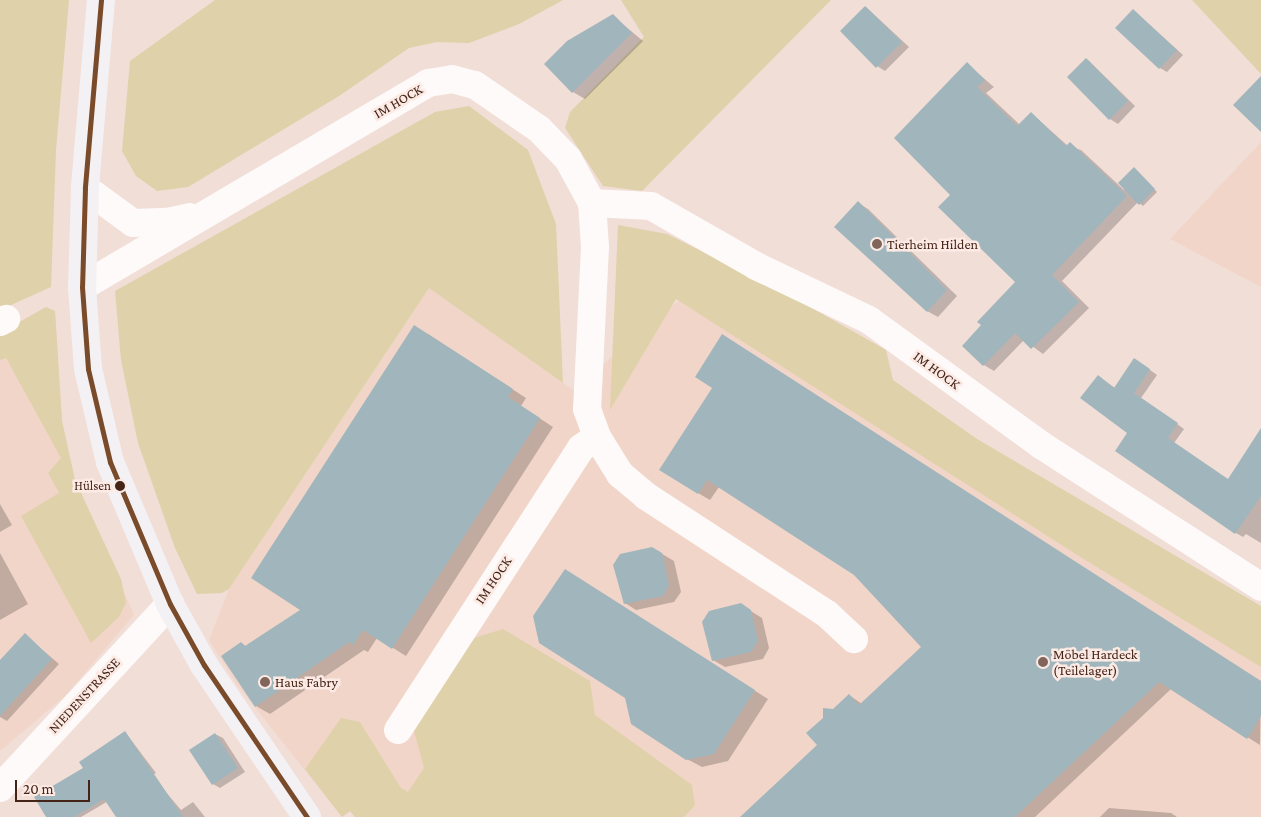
<!DOCTYPE html>
<html>
<head>
<meta charset="utf-8">
<style>
  body { margin:0 }
  #map { position:relative; width:1261px; height:817px; overflow:hidden; background:#f1ded7; font-family:"Crimson Pro",serif }
  div>[style] { position:absolute }
  .built>* { inset:0; background:#f2d5c9 }
  .green>* { inset:0; background:#dfd1a9 }
  .shadow>* { inset:0; background:#0003 }
  .building>* { inset:0; background:#a1b6bc }
  .minor>* { height:28px; margin:-14px; padding:0 14px; transform-origin:14px; border-radius:14px; background:#fdfaf9 }
  .major>* { height:28px; margin:-14px; padding:0 14px; transform-origin:14px; border-radius:14px; background:#f4f1f4 }
  .bus-1>* { height:5px; margin:-2.5px; padding:0 2.5px; transform-origin:2.5px; border-radius:2.5px; background:#7a4b2a }
  .dots>* { width:14px; height:14px; translate:-50% -50%; box-sizing:border-box; border:2px solid #fceae4; border-radius:50% }
  span { translate:-50% -50%; white-space:nowrap; text-align:center; line-height:1.15; -webkit-text-stroke:5px #fceae4; paint-order:stroke }
  .bus-label { font-size:13px; color:#452418 }
  .right { translate:-100% -50%; text-align:right }
  .street-label { font-size:14px; color:#452418 }
  .poi-label { font-size:14px; color:#452418 }
  .left { translate:0 -50%; text-align:left }
  .scale { position:absolute; left:15px; top:780px; width:75px; height:22px; box-sizing:border-box; border:2px solid #452418; border-top:0; padding-left:6px; font-size:15px; line-height:18px; white-space:nowrap; color:#452418; -webkit-text-stroke:4px #fceae4; paint-order:stroke }
</style>
</head>
<body>
<div id="map">
  <div class="built">
    <i style="clip-path:polygon(1261px 142px,1261px 287px,1170px 239px)"></i>
    <i style="clip-path:polygon(702px 281px,1261px 645px,1261px 817px,355px 817px,350px 811px,342px 817px,237px 685px,209px 640px,229px 589px,429px 288px,573px 390px)"></i>
    <i style="clip-path:polygon(46px 307px,55px 311px,62px 421px,75px 480px,134px 615px,65px 696px,0 751px,0 333px)"></i>
  </div>
  <div class="green">
    <i style="clip-path:polygon(0 0,69px 0,56px 150px,51px 287px,0 310px)"></i>
    <i style="clip-path:polygon(215px 0,563px 0,519px 24px,469px 43px,437px 42px,409px 48px,339px 96px,188px 187px,157px 191px,136px 176px,122px 151px,130px 61px)"></i>
    <i style="clip-path:polygon(621px 0,831px 0,642px 191px,603px 186px,565px 128px,570px 112px,644px 37px)"></i>
    <i style="clip-path:polygon(1192px 0,1261px 0,1261px 74px)"></i>
    <i style="clip-path:polygon(469px 106px,528px 150px,556px 224px,563px 383px,429px 288px,229px 589px,222px 593px,197px 594px,175px 548px,138px 443px,121px 360px,115px 291px,435px 112px)"></i>
    <i style="clip-path:polygon(618px 225px,667px 234px,780px 290px,886px 350px,893px 380px,977px 439px,1261px 606px,1261px 667px,1082px 558px,676px 299px,610px 410px)"></i>
    <i style="clip-path:polygon(46px 307px,55px 311px,62px 421px,75px 480px,121px 579px,126px 603px,119px 617px,91px 643px,21px 516px,59px 493px,48px 473px,61px 458px,6px 358px,0 360px,0 333px)"></i>
    <i style="clip-path:polygon(503px 629px,590px 681px,595px 715px,692px 785px,695px 805px,684px 817px,355px 817px,350px 811px,342px 817px,305px 769px,341px 718px,360px 722px,401px 788px,408px 792px,424px 768px,414px 731px,474px 638px)"></i>
  </div>
  <div class="shadow">
    <i style="clip-path:polygon(866px 7px,909px 47px,885px 71px,877px 66px)"></i>
    <i style="clip-path:polygon(1133px 10px,1183px 55px,1167px 72px,1160px 68px)"></i>
    <i style="clip-path:polygon(613px 16px,643px 41px,585px 99px,573px 92px,546px 64px)"></i>
    <i style="clip-path:polygon(1087px 59px,1135px 106px,1118px 124px,1110px 119px)"></i>
    <i style="clip-path:polygon(967px 64px,994px 87px,986px 93px,1020px 125px,1031px 113px,1068px 146px,1081px 150px,1124px 190px,1137px 171px,1157px 192px,1143px 206px,1138px 202px,1062px 281px,1089px 308px,1043px 354px,1024px 340px,994px 371px,984px 365px,982px 325px,1017px 282px,952px 195px)"></i>
    <i style="clip-path:polygon(858px 203px,868px 209px,957px 296px,938px 317px,927px 311px)"></i>
    <i style="clip-path:polygon(428px 334px,526px 398px,521px 406px,553px 427px,406px 656px,377px 638px,368px 652px,364px 650px,270px 714px,256px 706px,241px 643px,247px 647px,302px 610px)"></i>
    <i style="clip-path:polygon(1142px 364px,1157px 375px,1141px 398px,1184px 429px,1174px 443px,1228px 480px,1261px 443px,1261px 543px,1246px 534px,1243px 537px,1236px 533px,1117px 451px,1129px 433px,1098px 376px,1115px 388px)"></i>
    <i style="clip-path:polygon(714px 388px,1261px 681px,1260px 745px,1171px 689px,1035px 817px,742px 817px,819px 745px,833px 710px,849px 695px,862px 704px,923px 647px,855px 574px,719px 487px,710px 500px,698px 493px)"></i>
    <i style="clip-path:polygon(0 504px,12px 525px,0 532px)"></i>
    <i style="clip-path:polygon(652px 548px,674px 561px,681px 592px,674px 602px,636px 610px,625px 603px)"></i>
    <i style="clip-path:polygon(0 553px,28px 604px,0 620px)"></i>
    <i style="clip-path:polygon(580px 579px,768px 699px,728px 761px,702px 767px,687px 759px,626px 697px)"></i>
    <i style="clip-path:polygon(741px 605px,762px 618px,769px 648px,763px 659px,725px 667px,713px 660px)"></i>
    <i style="clip-path:polygon(25px 635px,59px 664px,7px 721px,0 717px,0 671px)"></i>
    <i style="clip-path:polygon(125px 732px,156px 773px,81px 817px,47px 817px,85px 768px)"></i>
    <i style="clip-path:polygon(215px 734px,223px 738px,245px 772px,220px 788px,213px 784px)"></i>
    <i style="clip-path:polygon(165px 791px,181px 810px,193px 802px,205px 817px,131px 817px)"></i>
    <i style="clip-path:polygon(1109px 808px,1171px 813px,1177px 817px,1100px 817px)"></i>
  </div>
  <div class="building">
    <i style="clip-path:polygon(865px 6px,902px 42px,876px 68px,840px 31px)"></i>
    <i style="clip-path:polygon(1133px 9px,1177px 50px,1159px 69px,1115px 28px)"></i>
    <i style="clip-path:polygon(613px 14px,632px 33px,572px 93px,544px 64px,567px 41px)"></i>
    <i style="clip-path:polygon(1086px 58px,1128px 101px,1109px 120px,1067px 77px)"></i>
    <i style="clip-path:polygon(967px 62px,985px 80px,977px 87px,1017px 126px,1031px 112px,1066px 146px,1070px 142px,1127px 196px,1052px 275px,1079px 302px,1031px 349px,1015px 333px,983px 366px,962px 346px,981px 325px,977px 322px,1015px 282px,938px 207px,950px 195px,894px 138px)"></i>
    <i style="clip-path:polygon(1261px 76px,1261px 132px,1233px 105px)"></i>
    <i style="clip-path:polygon(1134px 167px,1155px 189px,1139px 205px,1118px 183px)"></i>
    <i style="clip-path:polygon(858px 201px,947px 290px,927px 312px,834px 227px)"></i>
    <i style="clip-path:polygon(414px 325px,513px 389px,508px 397px,540px 418px,392px 649px,363px 630px,353px 645px,349px 642px,255px 707px,221px 656px,241px 642px,245px 646px,300px 610px,251px 578px)"></i>
    <i style="clip-path:polygon(722px 334px,1261px 681px,1261px 716px,1247px 739px,1159px 682px,1015px 817px,740px 817px,817px 745px,806px 733px,823px 718px,823px 708px,833px 709px,849px 694px,859px 705px,921px 647px,854px 575px,707px 480px,698px 494px,659px 470px,712px 388px,695px 377px)"></i>
    <i style="clip-path:polygon(1134px 358px,1150px 369px,1134px 393px,1178px 423px,1168px 438px,1228px 479px,1261px 428px,1261px 496px,1235px 534px,1115px 451px,1127px 433px,1080px 398px,1098px 375px,1114px 388px)"></i>
    <i style="clip-path:polygon(652px 547px,662px 553px,669px 585px,663px 596px,624px 604px,613px 565px,620px 554px)"></i>
    <i style="clip-path:polygon(565px 569px,755px 690px,714px 754px,686px 760px,631px 724px,625px 698px,539px 643px,533px 616px)"></i>
    <i style="clip-path:polygon(741px 603px,751px 610px,758px 641px,751px 652px,712px 661px,702px 622px,709px 611px)"></i>
    <i style="clip-path:polygon(25px 633px,52px 659px,0 716px,0 660px)"></i>
    <i style="clip-path:polygon(125px 731px,183px 817px,116px 817px,104px 799px,74px 817px,46px 817px,34px 797px,83px 768px,79px 762px)"></i>
    <i style="clip-path:polygon(215px 733px,238px 768px,212px 785px,189px 750px)"></i>
  </div>
  <div class="minor">
    <i style="left:85px;top:188px;width:59px;rotate:36.1deg"></i>
    <i style="left:133px;top:223px;width:35px;rotate:-2deg"></i>
    <i style="left:168px;top:222px;width:22px;rotate:-13deg"></i>
    <i style="left:592px;top:203px;width:59px;rotate:2.9deg"></i>
    <i style="left:651px;top:206px;width:121px;rotate:29.7deg"></i>
    <i style="left:756px;top:266px;width:125px;rotate:25.5deg"></i>
    <i style="left:869px;top:320px;width:213px;rotate:36deg"></i>
    <i style="left:1041px;top:445px;width:262px;rotate:32.8deg"></i>
    <i style="left:82px;top:287px;width:402px;rotate:-30.5deg"></i>
    <i style="left:428px;top:83px;width:24px;rotate:-9deg"></i>
    <i style="left:452px;top:79px;width:24px;rotate:15deg"></i>
    <i style="left:475px;top:85px;width:78px;rotate:34.5deg"></i>
    <i style="left:539px;top:129px;width:42px;rotate:46deg"></i>
    <i style="left:568px;top:159px;width:50px;rotate:61.4deg"></i>
    <i style="left:592px;top:203px;width:44px;rotate:86.1deg"></i>
    <i style="left:595px;top:247px;width:162px;rotate:92.8deg"></i>
    <i style="left:587px;top:409px;width:30px;rotate:70deg"></i>
    <i style="left:597px;top:437px;width:44px;rotate:58.1deg"></i>
    <i style="left:620px;top:474px;width:34px;rotate:40deg"></i>
    <i style="left:646px;top:496px;width:216px;rotate:33.1deg"></i>
    <i style="left:827px;top:614px;width:37px;rotate:43deg"></i>
    <i style="left:0;top:322px;width:7px;rotate:-27deg"></i>
    <i style="left:398px;top:730px;width:336px;rotate:-57deg"></i>
    <i style="left:581px;top:448px;width:19px;rotate:-35deg"></i>
    <i style="left:0;top:788px;width:251px;rotate:-47.3deg"></i>
  </div>
  <div class="major">
    <i style="left:101px;top:0;width:189px;rotate:94.9deg"></i>
    <i style="left:85px;top:188px;width:99px;rotate:91.7deg"></i>
    <i style="left:82px;top:287px;width:82px;rotate:85.8deg"></i>
    <i style="left:88px;top:369px;width:96px;rotate:76.7deg"></i>
    <i style="left:110px;top:462px;width:154px;rotate:67.1deg"></i>
    <i style="left:170px;top:604px;width:70px;rotate:60.9deg"></i>
    <i style="left:204px;top:665px;width:184px;rotate:55.9deg"></i>
  </div>
  <div class="bus-1">
    <i style="left:101px;top:0;width:189px;rotate:94.9deg"></i>
    <i style="left:85px;top:188px;width:99px;rotate:91.7deg"></i>
    <i style="left:82px;top:287px;width:82px;rotate:85.8deg"></i>
    <i style="left:88px;top:369px;width:96px;rotate:76.7deg"></i>
    <i style="left:110px;top:462px;width:154px;rotate:67.1deg"></i>
    <i style="left:170px;top:604px;width:70px;rotate:60.9deg"></i>
    <i style="left:204px;top:665px;width:184px;rotate:55.9deg"></i>
  </div>
  <div class="dots">
    <i style="left:877px;top:244px;background:#81655b"></i>
    <i style="left:120px;top:486px;background:#452418"></i>
    <i style="left:1043px;top:662px;background:#81655b"></i>
    <i style="left:265px;top:682px;background:#81655b"></i>
  </div>
  <div class="bus-label">
    <span class="right" style="left:111px;top:486px">Hülsen</span>
  </div>
  <div class="street-label">
    <span style="left:398px;top:101px;rotate:-30deg">IM HOCK</span>
    <span style="left:937px;top:370px;rotate:36deg">IM HOCK</span>
    <span style="left:493px;top:580px;rotate:-56deg">IM HOCK</span>
    <span style="left:84px;top:695px;rotate:-47deg">NIEDENSTRASSE</span>
  </div>
  <div class="poi-label">
    <span class="left" style="left:887px;top:244px">Tierheim Hilden</span>
    <span class="left" style="left:1053px;top:662px">Möbel Hardeck<br>(Teilelager)</span>
    <span class="left" style="left:275px;top:682px">Haus Fabry</span>
  </div>
  <div class="scale">20 m</div>
</div>
</body>
</html>
